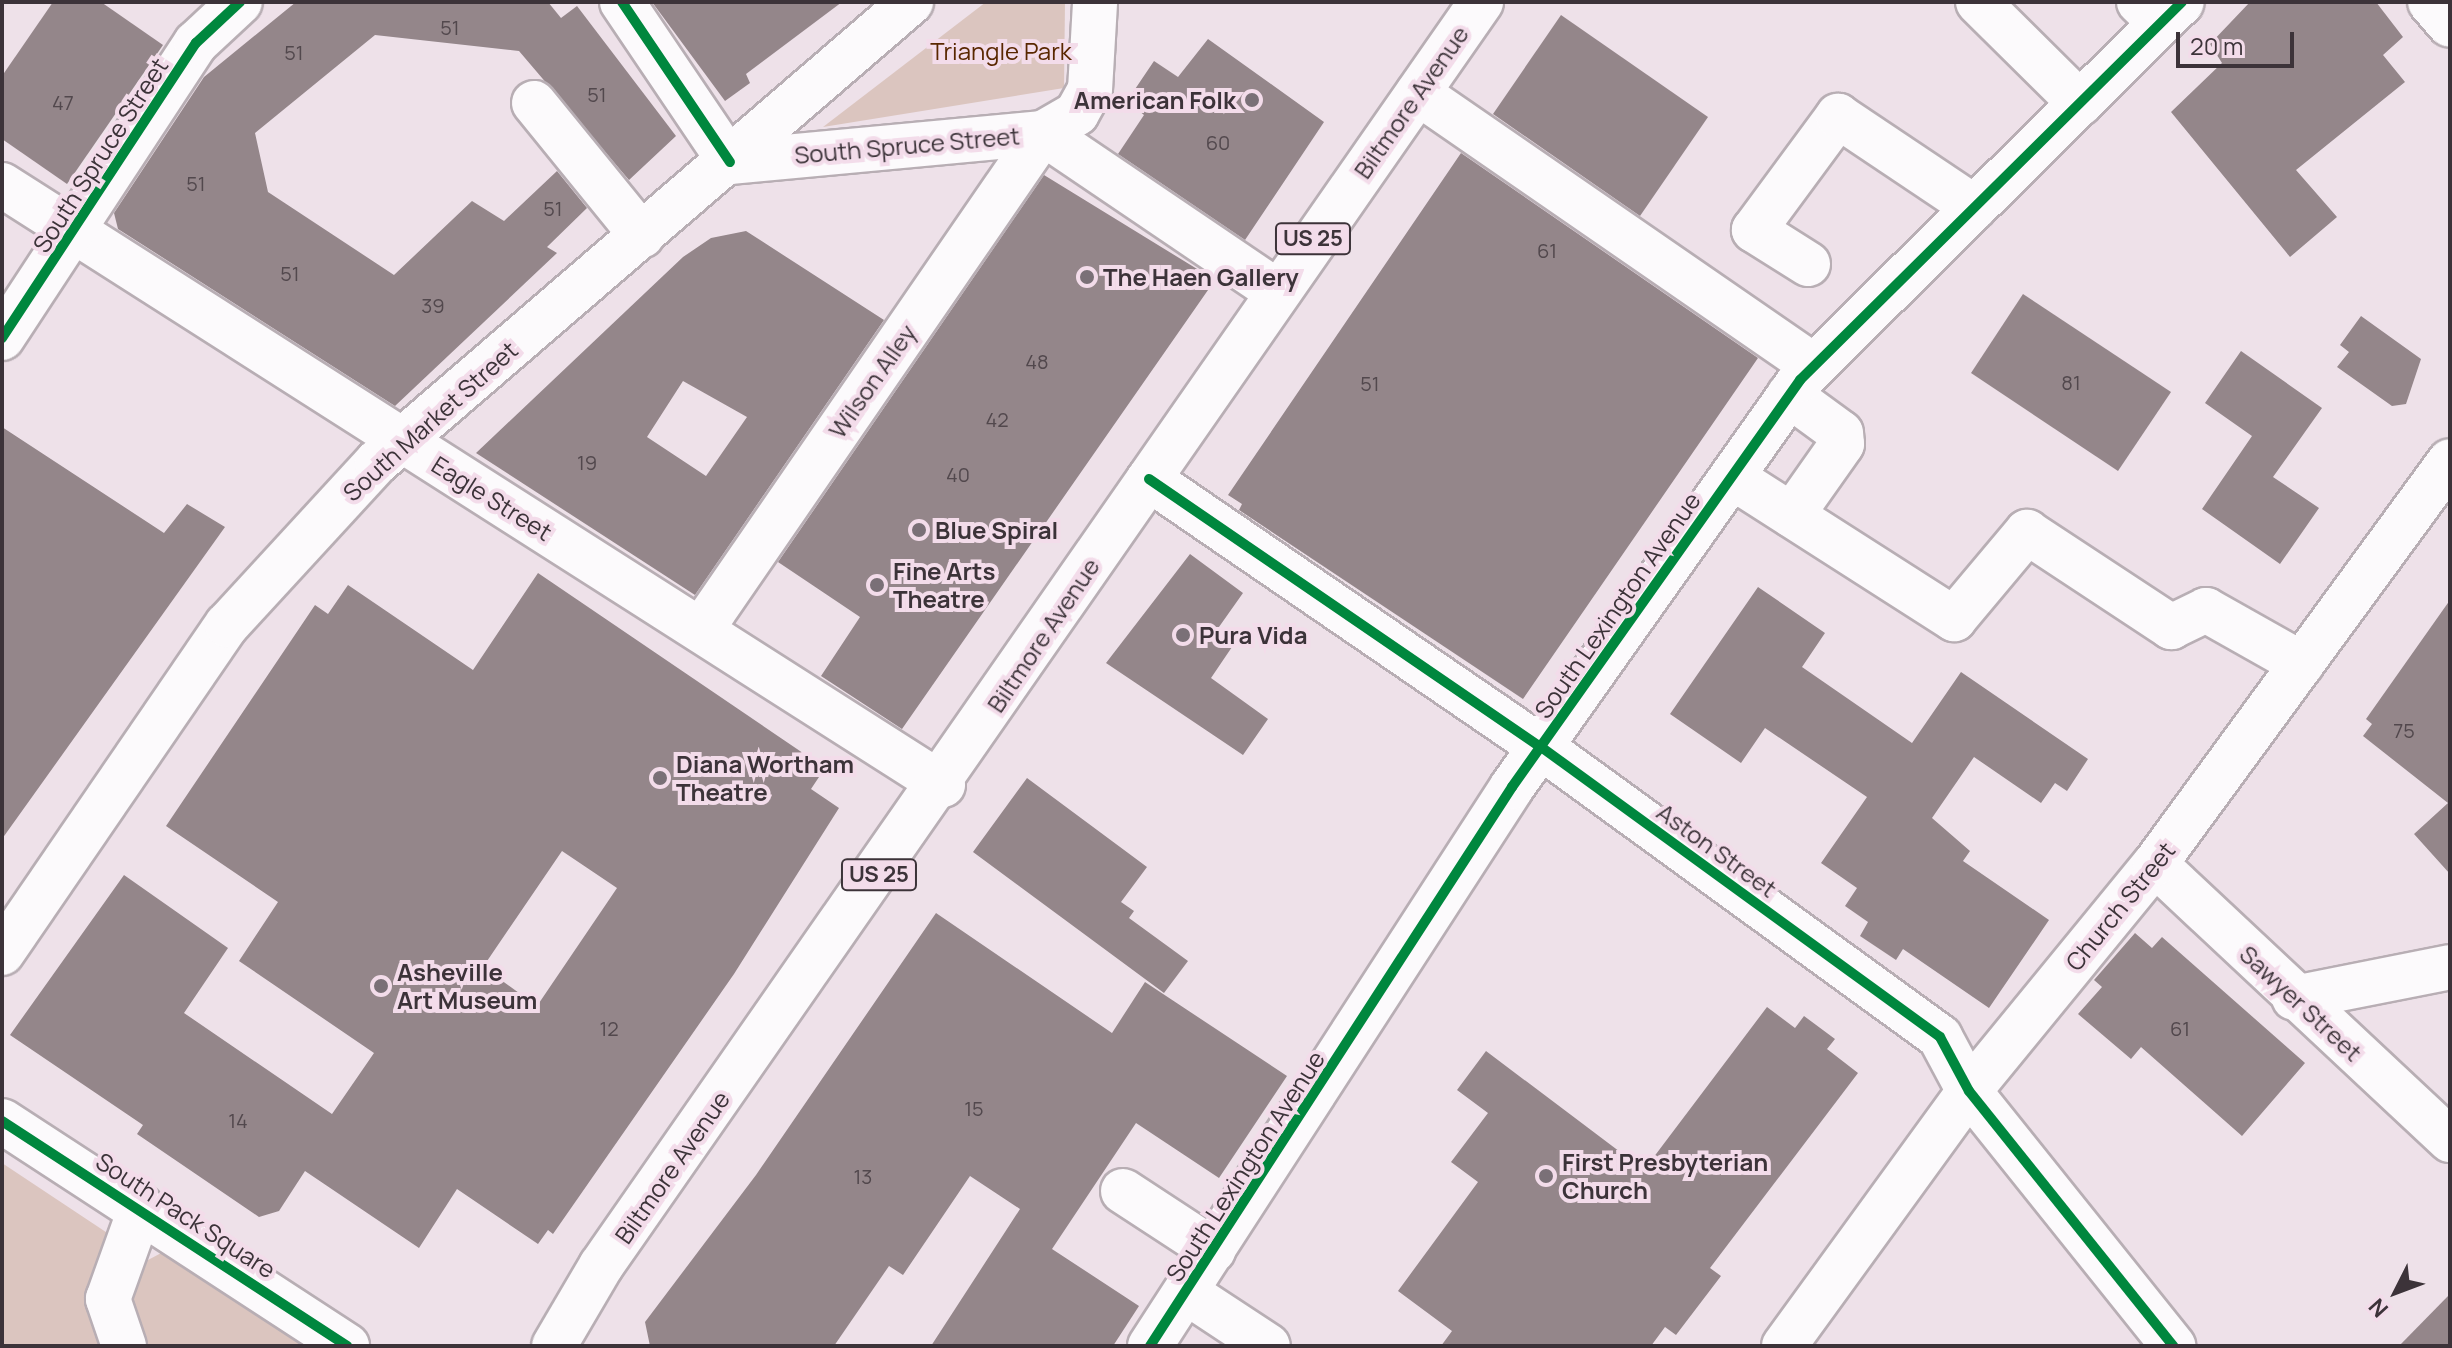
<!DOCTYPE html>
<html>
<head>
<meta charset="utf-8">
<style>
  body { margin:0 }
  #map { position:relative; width:2452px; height:1348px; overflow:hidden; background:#eee1e9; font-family:Manrope,sans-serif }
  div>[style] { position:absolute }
  .green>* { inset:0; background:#dbc5bf }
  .building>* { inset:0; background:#94868a }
  .roads { filter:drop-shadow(2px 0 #b8aeb4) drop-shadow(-2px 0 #b8aeb4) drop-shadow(0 2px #b8aeb4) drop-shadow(0 -2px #b8aeb4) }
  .minor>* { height:44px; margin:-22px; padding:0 22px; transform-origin:22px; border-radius:22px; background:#fcfafc }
  .major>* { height:44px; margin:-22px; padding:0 22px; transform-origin:22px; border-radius:22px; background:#fcfafc }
  .cycleway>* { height:10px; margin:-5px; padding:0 5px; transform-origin:5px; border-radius:5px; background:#00873e }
  .dots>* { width:22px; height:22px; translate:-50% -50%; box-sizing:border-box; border:4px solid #f3dcea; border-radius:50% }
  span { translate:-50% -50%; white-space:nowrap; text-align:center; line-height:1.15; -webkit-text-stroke:8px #f3dcea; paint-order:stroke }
  .number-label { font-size:20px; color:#52484d }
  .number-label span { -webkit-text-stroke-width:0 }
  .shield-label span { padding:2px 6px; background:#f3dcea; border:2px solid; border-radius:6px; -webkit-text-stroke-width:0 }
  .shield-label { font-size:22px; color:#3c3339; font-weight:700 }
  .park-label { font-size:24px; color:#592700 }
  .poi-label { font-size:24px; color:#3c3339; font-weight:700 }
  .right { translate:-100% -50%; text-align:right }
  .left { translate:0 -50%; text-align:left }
  .street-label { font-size:24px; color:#3c3339 }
  .frame { position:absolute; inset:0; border:4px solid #3c3339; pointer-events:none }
  .north { position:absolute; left:2356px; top:1252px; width:80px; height:80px; -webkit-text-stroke:6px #f3dcea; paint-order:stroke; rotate:228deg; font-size:22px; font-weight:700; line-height:32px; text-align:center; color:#3c3339 }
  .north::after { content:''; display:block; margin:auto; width:28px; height:36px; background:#3c3339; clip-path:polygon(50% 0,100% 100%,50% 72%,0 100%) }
  .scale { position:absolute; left:2176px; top:32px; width:118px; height:36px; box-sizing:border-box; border:4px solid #3c3339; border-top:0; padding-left:10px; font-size:24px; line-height:28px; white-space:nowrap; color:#3c3339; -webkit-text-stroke:6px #f3dcea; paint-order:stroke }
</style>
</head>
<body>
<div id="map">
  <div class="green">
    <i style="clip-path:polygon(986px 2px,1065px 2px,1064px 88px,823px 127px)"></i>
    <i style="clip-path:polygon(2px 1163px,148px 1260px,165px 1251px,317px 1346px,2px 1346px)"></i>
  </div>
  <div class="building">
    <i style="clip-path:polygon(53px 2px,101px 2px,163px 45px,67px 184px,2px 139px,2px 76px)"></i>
    <i style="clip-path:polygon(296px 2px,548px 2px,561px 18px,577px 6px,676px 136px,629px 180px,519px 51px,375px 35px,255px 133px,268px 192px,394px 275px,472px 201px,504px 221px,557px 171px,587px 208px,547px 247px,557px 253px,395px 406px,118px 229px,114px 213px,204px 77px)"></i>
    <i style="clip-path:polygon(652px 2px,842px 2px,746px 74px,750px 83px,725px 101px)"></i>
    <i style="clip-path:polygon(2250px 2px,2376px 2px,2403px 37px,2383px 55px,2405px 82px,2296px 170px,2337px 217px,2290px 257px,2171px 112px,2222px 63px,2210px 44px)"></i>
    <i style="clip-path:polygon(1561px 15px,1708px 117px,1640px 216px,1493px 114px)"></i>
    <i style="clip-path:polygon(1208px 39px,1324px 122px,1245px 240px,1118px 154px,1144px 115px,1127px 101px,1154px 61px,1178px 77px)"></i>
    <i style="clip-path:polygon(1461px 153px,1758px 358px,1523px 699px,1239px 510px,1242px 504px,1228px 495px)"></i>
    <i style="clip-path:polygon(1044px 175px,1215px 280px,902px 729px,821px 676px,860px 617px,778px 562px)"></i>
    <i style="clip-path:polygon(evenodd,746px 231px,884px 320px,695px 595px,476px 453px,683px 257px,711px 238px,746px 231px,683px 381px,747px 417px,706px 476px,647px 437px,683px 381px)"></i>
    <i style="clip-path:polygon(2023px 294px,2171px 392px,2118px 471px,1971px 373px)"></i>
    <i style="clip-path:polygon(2361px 316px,2421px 359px,2406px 404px,2392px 406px,2337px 367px,2349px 352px,2340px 345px)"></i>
    <i style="clip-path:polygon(2241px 351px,2322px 408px,2273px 477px,2319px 508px,2280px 564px,2202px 509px,2252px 436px,2205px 403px)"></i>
    <i style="clip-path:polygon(2px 427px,164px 533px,187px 504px,225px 527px,2px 839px)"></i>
    <i style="clip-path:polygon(1190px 554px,1243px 593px,1214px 634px,1232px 647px,1211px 678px,1268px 719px,1243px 755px,1106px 663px)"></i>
    <i style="clip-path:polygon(evenodd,538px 573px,825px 768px,811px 789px,839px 808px,734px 974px,553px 1234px,548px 1230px,538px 1244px,457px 1189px,419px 1248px,305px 1171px,279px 1211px,259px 1217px,137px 1134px,143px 1125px,10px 1035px,124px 875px,228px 948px,184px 1013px,332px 1114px,374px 1053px,239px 961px,278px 902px,166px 826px,315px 605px,328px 614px,348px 585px,473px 670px,538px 573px,562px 851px,617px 888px,537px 1006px,483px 967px,562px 851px)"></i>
    <i style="clip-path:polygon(1758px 587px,1825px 633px,1802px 667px,1912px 743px,1961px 672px,2088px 759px,2067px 791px,2055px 783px,2041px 803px,1974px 757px,1932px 818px,1970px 851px,1963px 861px,2049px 920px,1989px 1008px,1903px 949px,1896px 960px,1860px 936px,1868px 922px,1845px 906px,1857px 888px,1821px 863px,1867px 797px,1765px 728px,1741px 763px,1670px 714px)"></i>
    <i style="clip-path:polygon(2450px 600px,2450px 874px,2414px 834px,2448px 803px,2363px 736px,2372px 724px,2366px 719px)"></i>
    <i style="clip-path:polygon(1027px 778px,1147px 867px,1121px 902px,1134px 911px,1129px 918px,1188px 961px,1164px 993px,973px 852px)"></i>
    <i style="clip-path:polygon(936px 913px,1112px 1033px,1145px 982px,1287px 1076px,1219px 1178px,1136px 1123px,1052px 1249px,1139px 1306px,1113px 1346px,931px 1346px,1020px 1209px,970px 1176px,903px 1275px,889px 1266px,834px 1346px,650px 1346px,645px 1322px,756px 1175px)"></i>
    <i style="clip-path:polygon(2135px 933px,2152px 948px,2162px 937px,2305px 1063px,2242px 1136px,2141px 1047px,2131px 1059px,2078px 1014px,2102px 987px,2094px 980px)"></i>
    <i style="clip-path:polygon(1767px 1007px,1795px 1028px,1804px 1016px,1835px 1039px,1827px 1049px,1858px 1073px,1710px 1268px,1721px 1276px,1676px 1335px,1665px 1327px,1651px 1346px,1441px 1346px,1452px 1331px,1398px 1291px,1478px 1182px,1451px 1162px,1488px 1113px,1457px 1090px,1486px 1051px,1644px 1170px)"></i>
    <i style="clip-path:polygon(2450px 1294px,2450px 1346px,2399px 1346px)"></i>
  </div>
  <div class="roads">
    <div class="minor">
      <i style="left:622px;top:2px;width:193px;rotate:56deg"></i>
      <i style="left:730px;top:162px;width:314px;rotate:-5.3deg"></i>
      <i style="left:1043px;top:133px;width:282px;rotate:34.1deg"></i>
      <i style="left:1978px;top:2px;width:144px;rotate:44.7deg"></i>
      <i style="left:2139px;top:2px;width:30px;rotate:44deg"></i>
      <i style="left:2430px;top:2px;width:30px;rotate:49deg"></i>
      <i style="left:1418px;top:93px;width:481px;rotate:34.6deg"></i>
      <i style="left:534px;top:103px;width:171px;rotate:50.9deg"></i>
      <i style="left:2px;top:185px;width:1116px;rotate:32.52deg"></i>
      <i style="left:1808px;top:264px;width:64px;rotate:-147.8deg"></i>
      <i style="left:1754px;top:230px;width:142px;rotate:-53.6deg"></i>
      <i style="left:1838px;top:116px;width:164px;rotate:33.8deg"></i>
      <i style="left:2px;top:338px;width:353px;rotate:-56.7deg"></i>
      <i style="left:196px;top:43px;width:60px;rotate:-43deg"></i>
      <i style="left:1789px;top:395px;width:64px;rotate:36.2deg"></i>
      <i style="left:1841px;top:433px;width:11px;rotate:85deg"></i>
      <i style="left:1842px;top:444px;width:87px;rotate:125.2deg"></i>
      <i style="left:1732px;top:477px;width:264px;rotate:32.6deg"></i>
      <i style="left:1954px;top:619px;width:114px;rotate:-50deg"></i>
      <i style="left:2027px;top:532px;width:173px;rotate:33.4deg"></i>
      <i style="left:2171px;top:627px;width:39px;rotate:-26deg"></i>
      <i style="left:2206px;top:610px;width:110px;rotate:29.4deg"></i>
      <i style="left:1149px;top:479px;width:475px;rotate:34.4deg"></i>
      <i style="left:1541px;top:747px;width:493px;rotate:36deg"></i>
      <i style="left:1940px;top:1037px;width:61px;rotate:61.8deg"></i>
      <i style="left:1969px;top:1091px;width:327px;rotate:51.3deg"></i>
      <i style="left:701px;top:630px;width:603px;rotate:-55.47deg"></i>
      <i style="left:1043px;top:133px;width:39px;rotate:-30deg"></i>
      <i style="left:1077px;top:113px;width:26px;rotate:-61deg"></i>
      <i style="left:1090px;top:90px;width:88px;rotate:-86.7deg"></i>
      <i style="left:2155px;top:864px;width:404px;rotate:43.1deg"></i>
      <i style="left:2px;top:953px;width:398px;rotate:-55.6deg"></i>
      <i style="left:227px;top:625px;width:222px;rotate:-47.4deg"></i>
      <i style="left:377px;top:462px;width:705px;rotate:-40.74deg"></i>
      <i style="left:2294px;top:998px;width:159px;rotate:-11.2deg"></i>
      <i style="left:1123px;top:1191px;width:108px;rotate:33.2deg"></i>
      <i style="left:1186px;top:1292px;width:98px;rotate:33.4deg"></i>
      <i style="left:124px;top:1346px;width:50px;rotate:-108.8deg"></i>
      <i style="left:108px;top:1299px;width:98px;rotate:-70.3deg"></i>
      <i style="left:1784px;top:1346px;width:315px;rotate:-54deg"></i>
      <i style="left:1969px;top:1091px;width:293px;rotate:-50.7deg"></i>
      <i style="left:2155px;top:864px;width:499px;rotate:-53.8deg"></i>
    </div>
    <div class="major">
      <i style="left:2px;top:1121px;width:412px;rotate:33.1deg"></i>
      <i style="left:554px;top:1346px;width:93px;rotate:-59.6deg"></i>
      <i style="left:601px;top:1266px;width:1540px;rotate:-55.15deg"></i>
      <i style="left:1150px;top:1346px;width:666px;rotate:-57.07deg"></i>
      <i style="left:1512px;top:787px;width:499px;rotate:-54.7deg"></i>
      <i style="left:1800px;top:380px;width:537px;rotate:-44.7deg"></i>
    </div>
  </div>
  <div class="cycleway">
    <i style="left:622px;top:2px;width:193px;rotate:56deg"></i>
    <i style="left:2px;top:338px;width:353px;rotate:-56.7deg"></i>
    <i style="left:196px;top:43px;width:60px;rotate:-43deg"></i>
    <i style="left:1149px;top:479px;width:475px;rotate:34.4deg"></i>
    <i style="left:1541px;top:747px;width:493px;rotate:36deg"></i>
    <i style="left:1940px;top:1037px;width:61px;rotate:61.8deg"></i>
    <i style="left:1969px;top:1091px;width:327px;rotate:51.3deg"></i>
    <i style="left:2px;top:1121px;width:412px;rotate:33.1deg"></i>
    <i style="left:1150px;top:1346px;width:666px;rotate:-57.07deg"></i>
    <i style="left:1512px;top:787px;width:499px;rotate:-54.7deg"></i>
    <i style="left:1800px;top:380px;width:537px;rotate:-44.7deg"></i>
  </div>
  <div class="dots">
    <i style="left:1252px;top:100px;background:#7a7077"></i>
    <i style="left:1087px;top:277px;background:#7a7077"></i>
    <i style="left:919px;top:530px;background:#7a7077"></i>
    <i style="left:877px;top:585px;background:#7a7077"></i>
    <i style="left:1183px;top:635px;background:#7a7077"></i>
    <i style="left:660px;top:778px;background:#7a7077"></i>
    <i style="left:381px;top:986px;background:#7a7077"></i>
    <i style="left:1546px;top:1176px;background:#7a7077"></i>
  </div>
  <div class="number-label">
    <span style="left:450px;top:27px">51</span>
    <span style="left:294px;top:52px">51</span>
    <span style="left:597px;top:94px">51</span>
    <span style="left:63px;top:102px">47</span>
    <span style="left:1218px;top:142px">60</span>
    <span style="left:196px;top:183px">51</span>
    <span style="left:553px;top:208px">51</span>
    <span style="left:1547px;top:250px">61</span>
    <span style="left:290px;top:273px">51</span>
    <span style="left:433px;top:305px">39</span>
    <span style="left:1037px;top:361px">48</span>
    <span style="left:2071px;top:382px">81</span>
    <span style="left:1370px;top:383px">51</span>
    <span style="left:997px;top:419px">42</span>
    <span style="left:587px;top:462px">19</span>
    <span style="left:958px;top:474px">40</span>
    <span style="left:2404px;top:730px">75</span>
    <span style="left:609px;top:1028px">12</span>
    <span style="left:2180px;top:1028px">61</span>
    <span style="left:974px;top:1108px">15</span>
    <span style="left:238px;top:1120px">14</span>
    <span style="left:863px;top:1176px">13</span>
  </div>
  <div class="shield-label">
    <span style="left:1313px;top:239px">US 25</span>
    <span style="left:879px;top:875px">US 25</span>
  </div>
  <div class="park-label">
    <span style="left:1001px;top:51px">Triangle Park</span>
  </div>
  <div class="poi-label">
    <span class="right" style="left:1236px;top:100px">American Folk</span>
    <span class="left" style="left:1103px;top:277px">The Haen Gallery</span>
    <span class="left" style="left:935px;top:530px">Blue Spiral</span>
    <span class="left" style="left:893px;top:585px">Fine Arts<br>Theatre</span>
    <span class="left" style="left:1199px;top:635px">Pura Vida</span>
    <span class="left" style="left:676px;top:778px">Diana Wortham<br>Theatre</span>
    <span class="left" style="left:397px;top:986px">Asheville<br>Art Museum</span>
    <span class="left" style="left:1562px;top:1176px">First Presbyterian<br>Church</span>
  </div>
  <div class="street-label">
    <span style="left:1411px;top:102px;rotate:-55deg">Biltmore Avenue</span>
    <span style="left:907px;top:145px;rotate:-5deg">South Spruce Street</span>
    <span style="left:100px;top:155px;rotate:-57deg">South Spruce Street</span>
    <span style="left:872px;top:381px;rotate:-55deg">Wilson Alley</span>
    <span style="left:430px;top:421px;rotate:-42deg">South Market Street</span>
    <span style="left:492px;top:498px;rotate:32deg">Eagle Street</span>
    <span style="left:1617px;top:605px;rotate:-55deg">South Lexington Avenue</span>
    <span style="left:1043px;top:635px;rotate:-56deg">Biltmore Avenue</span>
    <span style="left:1717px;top:850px;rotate:36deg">Aston Street</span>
    <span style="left:2120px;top:906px;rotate:-51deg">Church Street</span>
    <span style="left:2301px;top:1003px;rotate:43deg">Sawyer Street</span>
    <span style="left:1245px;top:1166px;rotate:-57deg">South Lexington Avenue</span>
    <span style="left:672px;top:1167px;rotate:-55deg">Biltmore Avenue</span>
    <span style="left:186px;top:1215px;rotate:33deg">South Pack Square</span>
  </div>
  <div class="frame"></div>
  <div class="north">N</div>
  <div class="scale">20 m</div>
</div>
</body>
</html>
